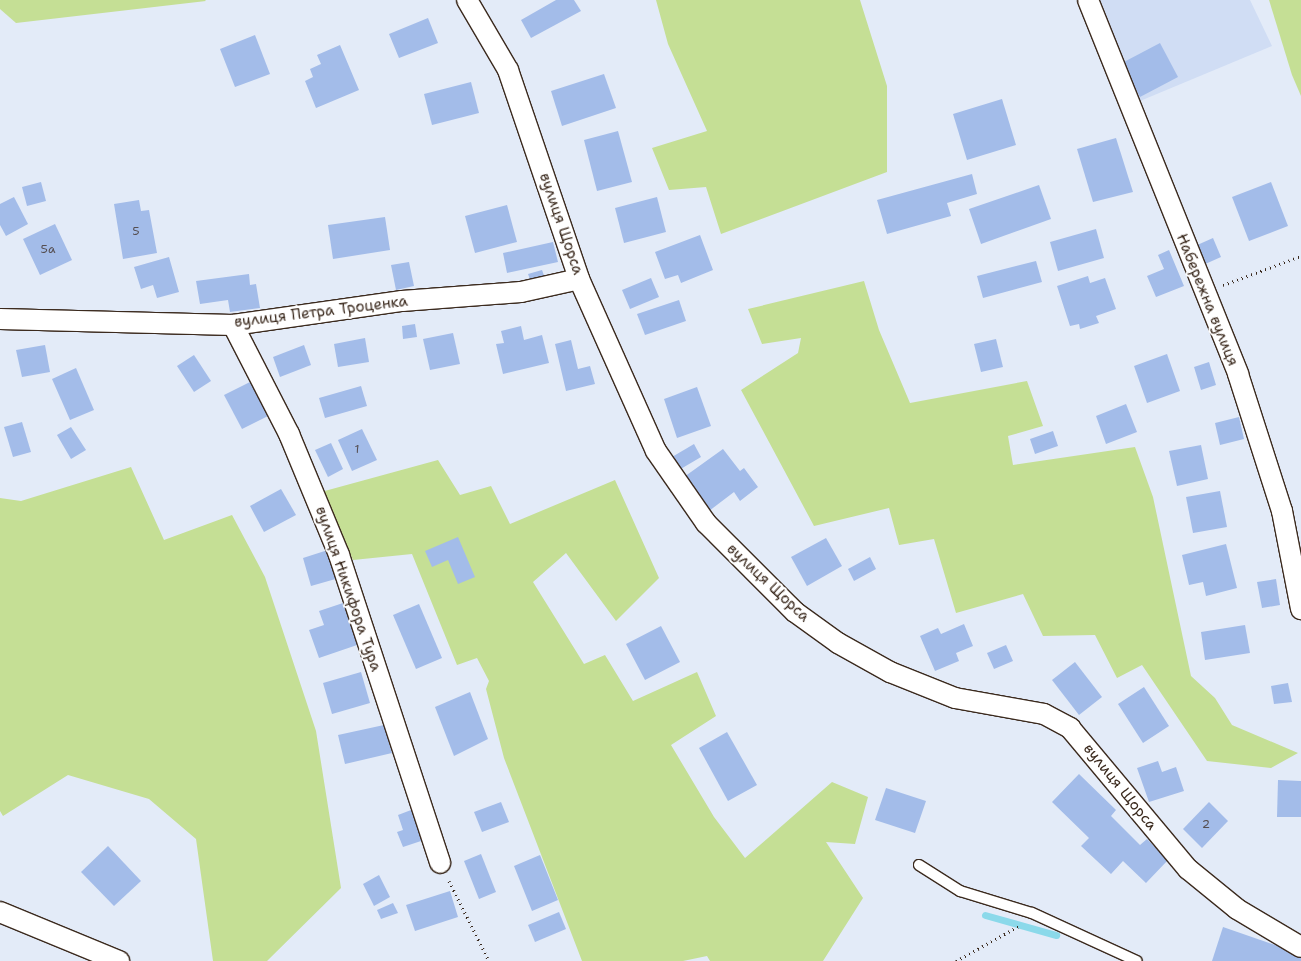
<!DOCTYPE html>
<html>
<head>
<meta charset="utf-8">
<style>
  body { margin:0 }
  #map { position:relative; width:1301px; height:961px; overflow:hidden; background:#e3ebf8; font-family:"Shantell Sans",sans-serif }
  div>[style] { position:absolute }
  .built>* { inset:0; background:#d0ddf4 }
  .green>* { inset:0; background:#c5df95 }
  .stream>* { height:7px; margin:-3.5px; padding:0 3.5px; transform-origin:3.5px; border-radius:3.5px; background:#8bd9ea }
  .building>* { inset:0; background:#a3bce9 }
  .path>* { height:3px; margin-top:-1.5px; transform-origin:0; background:repeating-linear-gradient(90deg,#3b2a1e 0 1px,transparent 0 5px) }
  .roads { filter:drop-shadow(1px 0 #3b2a1e) drop-shadow(-1px 0 #3b2a1e) drop-shadow(0 1px #3b2a1e) drop-shadow(0 -1px #3b2a1e) }
  .service>* { height:10px; margin:-5px; padding:0 5px; transform-origin:5px; border-radius:5px; background:#fff }
  .minor>* { height:20px; margin:-10px; padding:0 10px; transform-origin:10px; border-radius:10px; background:#fff }
  span { translate:-50% -50%; white-space:nowrap; text-align:center; line-height:1.15; -webkit-text-stroke:4px #fff; paint-order:stroke }
  .number-label { font-size:12px; color:#554e51 }
  .number-label span { -webkit-text-stroke-width:0 }
  .street-label { font-size:15px; color:#3b2a1e }
</style>
</head>
<body>
<div id="map">
  <div class="built">
    <i style="clip-path:polygon(1095px 0,1250px 0,1272px 46px,1140px 101px,1114px 58px)"></i>
  </div>
  <div class="green">
    <i style="clip-path:polygon(0 0,205px 0,206px 1px,16px 23px,0 9px)"></i>
    <i style="clip-path:polygon(656px 0,860px 0,887px 86px,887px 172px,721px 234px,706px 187px,669px 190px,652px 148px,707px 131px,668px 44px)"></i>
    <i style="clip-path:polygon(1269px 0,1301px 0,1301px 96px,1292px 75px)"></i>
    <i style="clip-path:polygon(864px 281px,879px 330px,910px 403px,1027px 381px,1043px 426px,1008px 436px,1013px 465px,1135px 447px,1153px 497px,1191px 676px,1215px 698px,1232px 725px,1298px 753px,1271px 768px,1207px 761px,1142px 665px,1117px 678px,1095px 635px,1043px 636px,1023px 594px,956px 613px,934px 539px,899px 545px,889px 508px,814px 526px,741px 390px,798px 353px,801px 338px,762px 344px,748px 309px)"></i>
    <i style="clip-path:polygon(438px 460px,460px 495px,491px 486px,510px 524px,615px 480px,659px 578px,616px 621px,566px 553px,533px 582px,584px 664px,605px 655px,633px 701px,697px 672px,716px 716px,671px 745px,714px 817px,745px 858px,832px 782px,868px 797px,855px 844px,826px 842px,863px 898px,823px 961px,710px 961px,707px 956px,683px 961px,582px 961px,504px 758px,486px 689px,489px 681px,477px 658px,457px 665px,412px 554px,353px 560px,321px 492px)"></i>
    <i style="clip-path:polygon(131px 467px,164px 540px,232px 515px,265px 577px,316px 731px,341px 888px,267px 961px,213px 961px,196px 839px,149px 799px,68px 775px,3px 816px,0 811px,0 498px,21px 501px)"></i>
  </div>
  <div class="stream">
    <i style="left:985px;top:915px;width:74px;rotate:15.7deg"></i>
  </div>
  <div class="building">
    <i style="clip-path:polygon(556px 0,574px 0,581px 11px,531px 38px,521px 20px)"></i>
    <i style="clip-path:polygon(428px 18px,438px 43px,399px 58px,389px 34px)"></i>
    <i style="clip-path:polygon(255px 35px,270px 74px,235px 87px,220px 49px)"></i>
    <i style="clip-path:polygon(1160px 43px,1178px 77px,1140px 97px,1122px 63px)"></i>
    <i style="clip-path:polygon(340px 45px,359px 90px,316px 108px,305px 81px,313px 77px,310px 69px,321px 64px,317px 55px)"></i>
    <i style="clip-path:polygon(604px 74px,616px 108px,562px 126px,551px 91px)"></i>
    <i style="clip-path:polygon(471px 82px,479px 113px,432px 125px,424px 94px)"></i>
    <i style="clip-path:polygon(1002px 99px,1016px 145px,967px 160px,953px 114px)"></i>
    <i style="clip-path:polygon(618px 131px,632px 182px,597px 191px,584px 140px)"></i>
    <i style="clip-path:polygon(1116px 138px,1133px 192px,1093px 202px,1077px 149px)"></i>
    <i style="clip-path:polygon(972px 174px,977px 194px,947px 203px,951px 216px,887px 234px,877px 200px)"></i>
    <i style="clip-path:polygon(41px 182px,46px 201px,27px 206px,22px 187px)"></i>
    <i style="clip-path:polygon(1271px 182px,1288px 226px,1249px 241px,1232px 197px)"></i>
    <i style="clip-path:polygon(1039px 185px,1051px 219px,981px 244px,969px 209px)"></i>
    <i style="clip-path:polygon(14px 197px,28px 224px,6px 236px,0 225px,0 204px)"></i>
    <i style="clip-path:polygon(657px 197px,666px 232px,624px 243px,615px 208px)"></i>
    <i style="clip-path:polygon(139px 200px,141px 211px,149px 210px,157px 253px,123px 259px,114px 204px)"></i>
    <i style="clip-path:polygon(507px 205px,517px 242px,475px 253px,465px 216px)"></i>
    <i style="clip-path:polygon(385px 217px,390px 250px,333px 259px,328px 225px)"></i>
    <i style="clip-path:polygon(55px 224px,72px 260px,40px 275px,23px 239px)"></i>
    <i style="clip-path:polygon(1096px 229px,1104px 258px,1058px 271px,1050px 242px)"></i>
    <i style="clip-path:polygon(700px 235px,713px 270px,681px 283px,678px 275px,665px 279px,655px 252px)"></i>
    <i style="clip-path:polygon(1213px 238px,1221px 257px,1203px 265px,1195px 246px)"></i>
    <i style="clip-path:polygon(553px 242px,558px 262px,507px 273px,503px 253px)"></i>
    <i style="clip-path:polygon(1169px 250px,1184px 286px,1156px 297px,1147px 276px,1164px 269px,1158px 255px)"></i>
    <i style="clip-path:polygon(169px 257px,179px 292px,157px 298px,153px 285px,141px 289px,134px 267px)"></i>
    <i style="clip-path:polygon(1036px 261px,1042px 282px,983px 298px,977px 276px)"></i>
    <i style="clip-path:polygon(409px 262px,414px 286px,396px 290px,391px 265px)"></i>
    <i style="clip-path:polygon(542px 270px,546px 281px,532px 285px,528px 274px)"></i>
    <i style="clip-path:polygon(249px 274px,250px 285px,256px 284px,260px 308px,230px 312px,228px 300px,200px 304px,196px 281px)"></i>
    <i style="clip-path:polygon(1088px 276px,1090px 283px,1105px 278px,1116px 309px,1096px 316px,1099px 323px,1080px 329px,1079px 324px,1070px 326px,1057px 286px)"></i>
    <i style="clip-path:polygon(651px 278px,659px 297px,630px 309px,622px 290px)"></i>
    <i style="clip-path:polygon(679px 300px,686px 321px,645px 335px,637px 314px)"></i>
    <i style="clip-path:polygon(415px 324px,417px 337px,403px 339px,402px 326px)"></i>
    <i style="clip-path:polygon(521px 326px,524px 340px,542px 335px,549px 363px,503px 374px,496px 344px,504px 343px,501px 331px)"></i>
    <i style="clip-path:polygon(453px 333px,460px 364px,430px 370px,423px 339px)"></i>
    <i style="clip-path:polygon(365px 338px,369px 362px,338px 367px,334px 344px)"></i>
    <i style="clip-path:polygon(996px 339px,1003px 367px,981px 372px,974px 344px)"></i>
    <i style="clip-path:polygon(571px 340px,578px 369px,590px 366px,595px 384px,566px 391px,555px 344px)"></i>
    <i style="clip-path:polygon(45px 345px,50px 372px,22px 377px,16px 350px)"></i>
    <i style="clip-path:polygon(304px 345px,311px 365px,280px 377px,273px 357px)"></i>
    <i style="clip-path:polygon(1167px 354px,1180px 391px,1147px 403px,1134px 366px)"></i>
    <i style="clip-path:polygon(194px 355px,211px 381px,194px 392px,177px 366px)"></i>
    <i style="clip-path:polygon(1209px 362px,1216px 385px,1201px 390px,1194px 367px)"></i>
    <i style="clip-path:polygon(76px 368px,94px 410px,70px 420px,52px 379px)"></i>
    <i style="clip-path:polygon(250px 382px,268px 416px,242px 429px,224px 395px)"></i>
    <i style="clip-path:polygon(361px 386px,367px 406px,325px 418px,319px 398px)"></i>
    <i style="clip-path:polygon(697px 387px,711px 426px,677px 438px,664px 399px)"></i>
    <i style="clip-path:polygon(1126px 404px,1137px 432px,1106px 444px,1096px 416px)"></i>
    <i style="clip-path:polygon(1239px 417px,1244px 439px,1220px 445px,1215px 423px)"></i>
    <i style="clip-path:polygon(22px 422px,31px 452px,13px 457px,4px 427px)"></i>
    <i style="clip-path:polygon(71px 427px,86px 450px,71px 459px,57px 435px)"></i>
    <i style="clip-path:polygon(362px 429px,377px 460px,352px 471px,338px 440px)"></i>
    <i style="clip-path:polygon(1053px 431px,1058px 446px,1035px 454px,1030px 439px)"></i>
    <i style="clip-path:polygon(331px 443px,343px 469px,328px 477px,315px 450px)"></i>
    <i style="clip-path:polygon(694px 444px,701px 457px,679px 470px,672px 457px)"></i>
    <i style="clip-path:polygon(1201px 445px,1208px 479px,1177px 486px,1169px 451px)"></i>
    <i style="clip-path:polygon(723px 449px,740px 471px,744px 468px,758px 487px,740px 501px,734px 492px,709px 511px,684px 477px)"></i>
    <i style="clip-path:polygon(281px 489px,296px 515px,264px 532px,250px 506px)"></i>
    <i style="clip-path:polygon(1220px 491px,1227px 527px,1193px 533px,1186px 497px)"></i>
    <i style="clip-path:polygon(458px 537px,475px 577px,458px 584px,448px 560px,432px 567px,425px 551px)"></i>
    <i style="clip-path:polygon(826px 538px,842px 566px,807px 586px,791px 557px)"></i>
    <i style="clip-path:polygon(1226px 544px,1237px 588px,1206px 596px,1203px 582px,1189px 585px,1182px 555px)"></i>
    <i style="clip-path:polygon(331px 549px,339px 578px,311px 586px,303px 558px)"></i>
    <i style="clip-path:polygon(870px 557px,876px 569px,854px 581px,848px 569px)"></i>
    <i style="clip-path:polygon(1276px 579px,1280px 605px,1262px 608px,1257px 582px)"></i>
    <i style="clip-path:polygon(349px 601px,360px 644px,319px 658px,309px 630px,324px 625px,319px 611px)"></i>
    <i style="clip-path:polygon(419px 604px,442px 658px,416px 669px,393px 615px)"></i>
    <i style="clip-path:polygon(964px 624px,973px 646px,956px 653px,959px 661px,935px 671px,920px 636px,938px 628px,941px 634px)"></i>
    <i style="clip-path:polygon(1245px 625px,1250px 653px,1205px 660px,1201px 632px)"></i>
    <i style="clip-path:polygon(661px 626px,680px 662px,645px 680px,626px 644px)"></i>
    <i style="clip-path:polygon(1006px 645px,1013px 661px,994px 669px,987px 653px)"></i>
    <i style="clip-path:polygon(1075px 662px,1102px 697px,1079px 715px,1052px 680px)"></i>
    <i style="clip-path:polygon(361px 672px,370px 703px,332px 714px,323px 683px)"></i>
    <i style="clip-path:polygon(1288px 683px,1292px 702px,1274px 704px,1271px 686px)"></i>
    <i style="clip-path:polygon(1144px 687px,1169px 726px,1143px 743px,1118px 704px)"></i>
    <i style="clip-path:polygon(470px 692px,488px 739px,454px 756px,435px 707px)"></i>
    <i style="clip-path:polygon(384px 725px,392px 753px,345px 764px,338px 735px)"></i>
    <i style="clip-path:polygon(727px 732px,757px 785px,728px 801px,699px 748px)"></i>
    <i style="clip-path:polygon(1158px 761px,1162px 772px,1176px 767px,1184px 791px,1149px 802px,1137px 768px)"></i>
    <i style="clip-path:polygon(1079px 774px,1116px 810px,1111px 816px,1140px 845px,1147px 839px,1168px 860px,1146px 883px,1123px 861px,1111px 874px,1081px 846px,1089px 838px,1052px 802px)"></i>
    <i style="clip-path:polygon(1278px 780px,1301px 781px,1301px 817px,1277px 817px)"></i>
    <i style="clip-path:polygon(886px 788px,926px 801px,915px 833px,875px 820px)"></i>
    <i style="clip-path:polygon(501px 802px,509px 822px,482px 832px,474px 812px)"></i>
    <i style="clip-path:polygon(1209px 802px,1228px 821px,1202px 848px,1183px 829px)"></i>
    <i style="clip-path:polygon(419px 807px,430px 838px,403px 847px,397px 832px,403px 830px,398px 815px)"></i>
    <i style="clip-path:polygon(108px 846px,141px 881px,114px 906px,81px 872px)"></i>
    <i style="clip-path:polygon(481px 854px,496px 892px,479px 899px,464px 861px)"></i>
    <i style="clip-path:polygon(540px 855px,558px 900px,532px 911px,514px 866px)"></i>
    <i style="clip-path:polygon(379px 875px,390px 897px,374px 906px,363px 884px)"></i>
    <i style="clip-path:polygon(450px 891px,458px 917px,415px 931px,406px 905px)"></i>
    <i style="clip-path:polygon(393px 903px,398px 913px,381px 919px,377px 910px)"></i>
    <i style="clip-path:polygon(559px 912px,566px 929px,535px 942px,528px 925px)"></i>
    <i style="clip-path:polygon(1223px 927px,1301px 954px,1301px 961px,1212px 961px)"></i>
  </div>
  <div class="path">
    <i style="left:1223px;top:285px;width:83px;rotate:-20.4deg"></i>
    <i style="left:449px;top:881px;width:89px;rotate:63.4deg"></i>
    <i style="left:956px;top:961px;width:72px;rotate:-29.1deg"></i>
  </div>
  <div class="roads">
    <div class="service">
      <i style="left:919px;top:865px;width:49px;rotate:32.4deg"></i>
      <i style="left:960px;top:891px;width:75px;rotate:17deg"></i>
      <i style="left:1032px;top:913px;width:115px;rotate:24.6deg"></i>
    </div>
    <div class="minor">
      <i style="left:467px;top:0;width:81px;rotate:59.6deg"></i>
      <i style="left:508px;top:70px;width:221px;rotate:71.2deg"></i>
      <i style="left:579px;top:279px;width:188px;rotate:65.9deg"></i>
      <i style="left:656px;top:451px;width:88px;rotate:55.2deg"></i>
      <i style="left:706px;top:523px;width:126px;rotate:45deg"></i>
      <i style="left:795px;top:612px;width:53px;rotate:35.8deg"></i>
      <i style="left:838px;top:643px;width:60px;rotate:29.1deg"></i>
      <i style="left:890px;top:672px;width:70px;rotate:21.8deg"></i>
      <i style="left:955px;top:698px;width:90px;rotate:10.2deg"></i>
      <i style="left:1044px;top:714px;width:30px;rotate:28deg"></i>
      <i style="left:1070px;top:728px;width:184px;rotate:50.1deg"></i>
      <i style="left:1188px;top:869px;width:63px;rotate:39.2deg"></i>
      <i style="left:1237px;top:909px;width:74px;rotate:30.7deg"></i>
      <i style="left:1088px;top:0;width:403px;rotate:68.1deg"></i>
      <i style="left:1238px;top:374px;width:144px;rotate:72.2deg"></i>
      <i style="left:1282px;top:511px;width:100px;rotate:79deg"></i>
      <i style="left:0;top:319px;width:233px;rotate:1.5deg"></i>
      <i style="left:233px;top:325px;width:171px;rotate:-8.1deg"></i>
      <i style="left:402px;top:301px;width:119px;rotate:-4.3deg"></i>
      <i style="left:521px;top:292px;width:59px;rotate:-12.6deg"></i>
      <i style="left:233px;top:325px;width:123px;rotate:62.8deg"></i>
      <i style="left:289px;top:434px;width:131px;rotate:67.5deg"></i>
      <i style="left:339px;top:555px;width:324px;rotate:71.8deg"></i>
      <i style="left:0;top:912px;width:129px;rotate:22.4deg"></i>
    </div>
  </div>
  <div class="number-label">
    <span style="left:136px;top:232px">5</span>
    <span style="left:48px;top:250px">5а</span>
    <span style="left:357px;top:450px">1</span>
    <span style="left:1206px;top:825px">2</span>
  </div>
  <div class="street-label">
    <span style="left:561px;top:224px;rotate:71deg">вулиця Щорса</span>
    <span style="left:1207px;top:300px;rotate:68deg">Набережна вулиця</span>
    <span style="left:321px;top:312px;rotate:-7deg">вулиця Петра Троценка</span>
    <span style="left:768px;top:583px;rotate:43deg">вулиця Щорса</span>
    <span style="left:348px;top:589px;rotate:71deg">вулиця Никифора Тура</span>
    <span style="left:1120px;top:787px;rotate:51deg">вулиця Щорса</span>
  </div>
</div>
</body>
</html>
